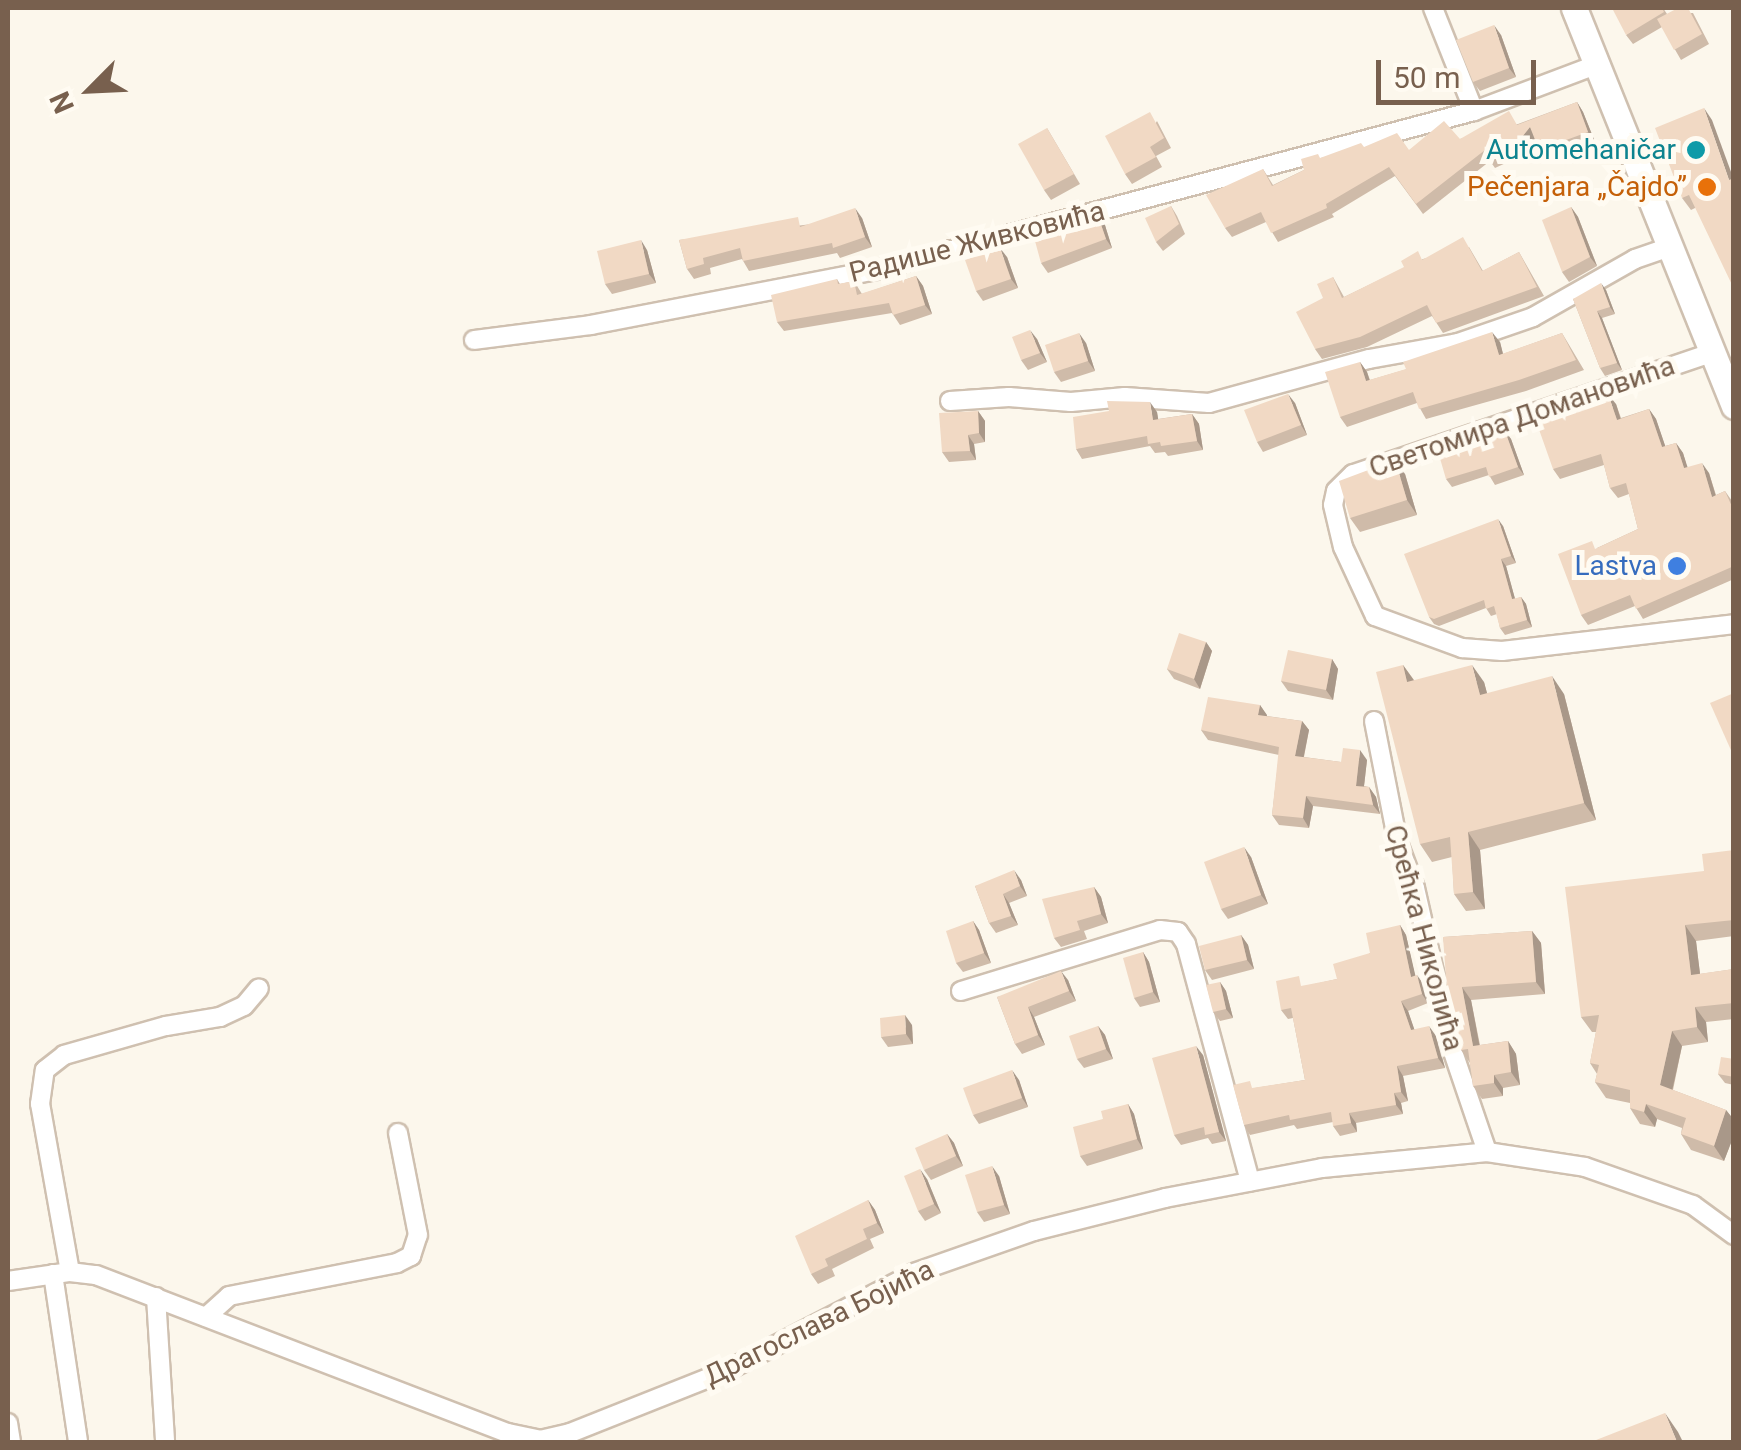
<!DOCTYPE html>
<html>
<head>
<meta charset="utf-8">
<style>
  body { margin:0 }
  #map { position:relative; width:1741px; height:1450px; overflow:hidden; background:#fcf7ec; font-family:Roboto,sans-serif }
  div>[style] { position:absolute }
  .roads { filter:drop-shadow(2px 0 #cfc0b0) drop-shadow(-2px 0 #cfc0b0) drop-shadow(0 2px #cfc0b0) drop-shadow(0 -2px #cfc0b0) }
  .street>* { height:18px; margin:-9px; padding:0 9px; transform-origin:9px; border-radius:9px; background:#fff }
  .secondary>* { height:25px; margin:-12.5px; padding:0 12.5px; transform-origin:12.5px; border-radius:12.5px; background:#fff }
  .wall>* { inset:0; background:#cfbba9 }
  .shaded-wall>* { inset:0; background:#a99889 }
  .building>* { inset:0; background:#f1d9c4 }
  .dots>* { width:28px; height:28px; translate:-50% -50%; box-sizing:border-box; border:5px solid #fffbf2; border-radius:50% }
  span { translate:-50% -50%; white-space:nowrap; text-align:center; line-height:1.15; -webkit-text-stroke:10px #fffbf2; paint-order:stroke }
  .culture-label { font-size:28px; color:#0d838f }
  .right { translate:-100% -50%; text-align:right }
  .food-label { font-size:28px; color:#c56008 }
  .street-label { font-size:28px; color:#78604e }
  .shop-label { font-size:28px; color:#366cbe }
  .frame { position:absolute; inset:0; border:10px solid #78604e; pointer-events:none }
  .north { position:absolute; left:40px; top:40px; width:100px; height:100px; -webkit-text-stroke:8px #fffbf2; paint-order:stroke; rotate:246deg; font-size:28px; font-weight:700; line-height:40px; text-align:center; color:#78604e }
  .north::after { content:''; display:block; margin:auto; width:35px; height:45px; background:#78604e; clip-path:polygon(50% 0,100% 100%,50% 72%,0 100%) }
  .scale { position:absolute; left:1376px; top:60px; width:160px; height:45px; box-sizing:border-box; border:5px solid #78604e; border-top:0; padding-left:12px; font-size:30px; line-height:35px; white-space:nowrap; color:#78604e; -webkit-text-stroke:8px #fffbf2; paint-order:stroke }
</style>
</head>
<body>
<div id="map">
  <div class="roads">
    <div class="street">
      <i style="left:1433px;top:8px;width:111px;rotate:68.3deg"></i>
      <i style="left:474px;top:340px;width:118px;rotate:-7.3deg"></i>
      <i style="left:591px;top:325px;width:290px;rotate:-10.9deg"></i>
      <i style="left:876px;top:270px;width:619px;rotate:-14.89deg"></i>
      <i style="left:1474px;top:111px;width:130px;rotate:-20.7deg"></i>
      <i style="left:1711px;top:353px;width:378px;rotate:161.3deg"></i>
      <i style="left:1353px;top:474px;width:24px;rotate:135deg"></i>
      <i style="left:1336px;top:491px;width:14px;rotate:102deg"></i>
      <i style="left:1333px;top:505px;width:43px;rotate:76.6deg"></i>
      <i style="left:1343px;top:547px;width:76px;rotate:65.1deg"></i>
      <i style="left:1375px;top:616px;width:93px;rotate:20.2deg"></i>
      <i style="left:1462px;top:648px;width:40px;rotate:4.3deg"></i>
      <i style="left:1502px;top:651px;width:234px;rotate:-6.6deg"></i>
      <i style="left:950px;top:401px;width:59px;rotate:-3.9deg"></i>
      <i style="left:1009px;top:397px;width:62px;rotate:4.6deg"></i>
      <i style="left:1071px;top:402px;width:54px;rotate:-5.3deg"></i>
      <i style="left:1125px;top:397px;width:84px;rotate:4.1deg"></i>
      <i style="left:1209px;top:403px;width:166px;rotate:-15.4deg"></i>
      <i style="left:1369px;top:359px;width:90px;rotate:-10.2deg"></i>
      <i style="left:1458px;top:343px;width:79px;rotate:-19.1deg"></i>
      <i style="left:1533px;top:317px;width:117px;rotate:-29.6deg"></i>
      <i style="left:1635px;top:259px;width:36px;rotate:-19deg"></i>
      <i style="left:1374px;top:721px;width:124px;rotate:78.9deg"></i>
      <i style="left:1398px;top:843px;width:48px;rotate:69.3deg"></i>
      <i style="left:1415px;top:888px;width:162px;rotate:77.2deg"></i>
      <i style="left:1451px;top:1046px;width:112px;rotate:71.2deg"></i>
      <i style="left:961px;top:991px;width:208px;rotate:-17deg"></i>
      <i style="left:1160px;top:930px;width:18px;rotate:6deg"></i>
      <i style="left:1178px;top:932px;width:14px;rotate:56deg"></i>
      <i style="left:1186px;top:944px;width:246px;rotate:74.9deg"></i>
      <i style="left:70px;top:1272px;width:171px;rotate:-100.1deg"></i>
      <i style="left:40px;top:1104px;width:34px;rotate:-82deg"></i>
      <i style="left:45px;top:1070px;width:24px;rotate:-38deg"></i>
      <i style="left:64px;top:1055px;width:106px;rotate:-15.9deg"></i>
      <i style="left:166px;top:1026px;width:55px;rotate:-9.5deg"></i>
      <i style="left:220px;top:1017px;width:26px;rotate:-25deg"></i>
      <i style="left:244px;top:1006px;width:23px;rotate:-50deg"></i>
      <i style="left:53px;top:1274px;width:170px;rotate:81.5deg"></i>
      <i style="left:8px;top:1281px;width:63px;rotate:-8.3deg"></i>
      <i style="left:70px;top:1272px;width:26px;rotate:7deg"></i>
      <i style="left:96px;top:1275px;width:441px;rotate:21deg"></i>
      <i style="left:508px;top:1433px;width:33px;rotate:12deg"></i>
      <i style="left:540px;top:1440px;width:31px;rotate:-13deg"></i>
      <i style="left:570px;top:1433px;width:170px;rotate:-21.7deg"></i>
      <i style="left:728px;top:1370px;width:210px;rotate:-27.5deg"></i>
      <i style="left:914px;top:1273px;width:127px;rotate:-19.3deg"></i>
      <i style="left:1034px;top:1231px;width:135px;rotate:-14.1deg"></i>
      <i style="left:1165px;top:1198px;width:160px;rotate:-10.8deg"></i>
      <i style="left:1322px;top:1168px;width:166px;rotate:-5.5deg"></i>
      <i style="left:1487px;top:1152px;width:99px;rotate:8.7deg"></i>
      <i style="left:1585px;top:1167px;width:114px;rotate:19.4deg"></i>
      <i style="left:1693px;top:1205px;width:51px;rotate:36.2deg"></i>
      <i style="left:156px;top:1297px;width:145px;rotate:86.4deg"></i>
      <i style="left:206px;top:1317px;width:31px;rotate:-42deg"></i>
      <i style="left:229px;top:1296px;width:171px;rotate:-11.1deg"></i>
      <i style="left:397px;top:1263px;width:16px;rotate:-27deg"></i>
      <i style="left:411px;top:1256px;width:22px;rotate:-72deg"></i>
      <i style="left:418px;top:1235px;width:104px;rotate:-101.1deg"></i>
      <i style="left:8px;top:1423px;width:19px;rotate:81deg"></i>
    </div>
    <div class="secondary">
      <i style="left:1574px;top:8px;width:429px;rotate:68.1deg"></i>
    </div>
  </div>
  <div class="wall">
    <i style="clip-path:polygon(1663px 8px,1667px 14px,1693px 13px,1709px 44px,1681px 60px,1662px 27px,1633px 44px,1626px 35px)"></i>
    <i style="clip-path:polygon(1501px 35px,1516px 77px,1480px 91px,1473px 82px)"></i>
    <i style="clip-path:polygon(1577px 102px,1583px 112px,1595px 142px,1546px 159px,1539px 150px,1535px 139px,1521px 156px,1495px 168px,1490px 161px,1423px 214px,1395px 176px,1332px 214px,1334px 217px,1278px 242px,1266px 222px,1232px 237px,1225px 228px,1263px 169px,1273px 185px,1304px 170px,1321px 158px,1364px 147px,1409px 150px,1460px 139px,1518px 124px)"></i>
    <i style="clip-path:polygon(1712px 120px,1695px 208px,1691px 210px,1682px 198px)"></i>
    <i style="clip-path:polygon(1157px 121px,1171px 148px,1156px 156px,1162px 167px,1132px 184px,1125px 174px)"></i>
    <i style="clip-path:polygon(1047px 128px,1080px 184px,1051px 200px,1044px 190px)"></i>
    <i style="clip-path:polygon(1171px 206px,1177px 216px,1185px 234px,1163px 251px,1156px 242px)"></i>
    <i style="clip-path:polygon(1571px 207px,1578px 217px,1597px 266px,1569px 282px,1562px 272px)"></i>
    <i style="clip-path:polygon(1097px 213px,1104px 222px,1112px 248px,1048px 273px,1041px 263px)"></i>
    <i style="clip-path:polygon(862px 218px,872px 247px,840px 258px,837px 253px,749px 271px,742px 259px,710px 268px,711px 274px,694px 279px,687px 269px,679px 240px)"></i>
    <i style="clip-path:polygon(1469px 247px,1483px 271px,1519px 252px,1544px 296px,1443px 333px,1432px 316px,1367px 347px,1322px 359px,1315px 349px,1323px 298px,1333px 277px,1344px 297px,1423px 259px)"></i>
    <i style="clip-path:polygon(647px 250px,656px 283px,612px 294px,605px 284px)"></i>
    <i style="clip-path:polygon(1007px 257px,1018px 288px,983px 301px,976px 291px)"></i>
    <i style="clip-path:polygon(916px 276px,923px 286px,932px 314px,900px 325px,892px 313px,784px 331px,777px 322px,837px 279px,840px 284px,854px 281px,862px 294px)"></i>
    <i style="clip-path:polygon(1606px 290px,1615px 314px,1602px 318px,1622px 370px,1605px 376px,1600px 368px,1573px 299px)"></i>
    <i style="clip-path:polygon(1562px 333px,1584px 370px,1526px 391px,1426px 419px,1417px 403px,1347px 427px,1340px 417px,1360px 362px,1367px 372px,1370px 380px,1500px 342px,1503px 354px)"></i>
    <i style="clip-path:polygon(1037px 339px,1047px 362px,1028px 370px,1021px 360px)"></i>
    <i style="clip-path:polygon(1086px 343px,1095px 371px,1061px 382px,1054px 372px)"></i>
    <i style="clip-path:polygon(1295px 403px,1307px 435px,1263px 452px,1257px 442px)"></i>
    <i style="clip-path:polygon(1616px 404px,1621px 418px,1649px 409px,1656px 419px,1665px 446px,1676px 443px,1683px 453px,1687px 467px,1709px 473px,1716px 495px,1725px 491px,1732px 501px,1734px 505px,1734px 579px,1643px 619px,1635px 606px,1588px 625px,1581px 615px,1597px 548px,1638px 529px,1629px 494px,1618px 498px,1610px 488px,1604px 465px,1560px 479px,1553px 469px)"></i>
    <i style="clip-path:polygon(978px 411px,985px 421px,985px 442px,974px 444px,976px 460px,949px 462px,942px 452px)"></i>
    <i style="clip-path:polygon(1157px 412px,1158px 419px,1192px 414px,1199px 424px,1203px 450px,1168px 456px,1165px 452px,1155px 453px,1150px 446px,1082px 459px,1076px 449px)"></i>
    <i style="clip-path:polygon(1505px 431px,1511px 439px,1524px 475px,1495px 485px,1489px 475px,1452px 487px,1446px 479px)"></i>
    <i style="clip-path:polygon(1405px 474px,1417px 515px,1360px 532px,1350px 518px)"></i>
    <i style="clip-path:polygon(1503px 526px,1516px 563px,1506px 566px,1515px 599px,1521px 597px,1526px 604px,1532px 627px,1505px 635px,1500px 628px,1497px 614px,1491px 616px,1486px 608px,1439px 626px,1434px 624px,1429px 617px)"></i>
    <i style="clip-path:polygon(1206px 642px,1212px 651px,1200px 689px,1174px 679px,1167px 669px)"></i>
    <i style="clip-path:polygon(1332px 659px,1338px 669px,1333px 700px,1288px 691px,1281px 681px)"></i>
    <i style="clip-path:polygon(1403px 665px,1414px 680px,1484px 682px,1487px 693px,1564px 694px,1596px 820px,1480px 850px,1485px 909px,1466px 911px,1454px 894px,1452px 857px,1432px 862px,1420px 844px)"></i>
    <i style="clip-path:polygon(1260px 705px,1267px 716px,1302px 721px,1309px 730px,1304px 757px,1341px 762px,1367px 760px,1364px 786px,1369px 787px,1376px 797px,1380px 814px,1313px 806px,1309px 828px,1279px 825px,1272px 815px,1279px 755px,1208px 740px,1201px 730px)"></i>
    <i style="clip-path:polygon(1734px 850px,1734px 936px,1696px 941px,1700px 974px,1734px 969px,1734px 1019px,1706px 1022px,1708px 1042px,1682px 1046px,1673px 1090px,1726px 1110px,1734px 1120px,1734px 1135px,1724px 1161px,1691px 1150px,1681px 1134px,1682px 1128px,1657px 1119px,1655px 1127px,1640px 1124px,1630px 1108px,1630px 1103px,1606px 1098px,1595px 1082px,1597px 1074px,1590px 1063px,1596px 1032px,1592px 1032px,1581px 1017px,1704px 871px)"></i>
    <i style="clip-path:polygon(1251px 857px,1268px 904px,1228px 919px,1221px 909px)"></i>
    <i style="clip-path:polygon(1021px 880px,1027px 896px,1009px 903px,1018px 925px,996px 933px,989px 923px,975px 886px)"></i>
    <i style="clip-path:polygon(1094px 887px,1101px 897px,1108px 923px,1084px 931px,1087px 939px,1061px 947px,1054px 938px)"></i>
    <i style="clip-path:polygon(973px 921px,979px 930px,991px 963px,963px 972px,956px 963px)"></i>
    <i style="clip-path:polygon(1400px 925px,1406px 935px,1415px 976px,1424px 985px,1428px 1003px,1408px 1011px,1414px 1029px,1436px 1036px,1445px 1068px,1403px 1076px,1408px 1101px,1401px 1103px,1403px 1114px,1356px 1123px,1357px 1132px,1340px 1136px,1333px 1126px,1333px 1122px,1297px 1129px,1294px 1125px,1250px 1135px,1244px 1125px,1255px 1088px,1305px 1080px,1293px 1018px,1288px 1019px,1281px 1010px,1306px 986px,1337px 979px,1370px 953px)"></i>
    <i style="clip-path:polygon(1532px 931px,1541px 943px,1545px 994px,1471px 1000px,1480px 1045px,1508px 1041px,1516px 1054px,1520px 1085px,1503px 1088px,1503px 1096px,1482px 1099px,1473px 1086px,1470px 1063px,1461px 1050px,1443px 937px)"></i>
    <i style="clip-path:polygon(1241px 935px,1248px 945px,1254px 969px,1212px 980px,1205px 970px)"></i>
    <i style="clip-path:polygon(1143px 952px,1149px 962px,1160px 1002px,1140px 1007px,1134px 998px)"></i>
    <i style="clip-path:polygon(1068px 980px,1076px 1001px,1034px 1017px,1045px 1045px,1022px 1054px,1015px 1044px,997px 997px)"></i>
    <i style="clip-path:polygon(1220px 982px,1226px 991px,1233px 1018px,1220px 1021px,1213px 1012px)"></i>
    <i style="clip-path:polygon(912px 1025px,913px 1044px,888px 1047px,881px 1037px)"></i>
    <i style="clip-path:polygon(1098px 1026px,1105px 1035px,1113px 1059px,1084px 1068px,1077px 1059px)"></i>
    <i style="clip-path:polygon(1203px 1055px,1226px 1141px,1212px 1144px,1208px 1138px,1181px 1145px,1174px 1135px)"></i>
    <i style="clip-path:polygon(1734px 1059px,1734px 1085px,1725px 1083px,1718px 1074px)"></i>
    <i style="clip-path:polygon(1019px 1080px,1028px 1107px,979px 1124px,973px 1115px)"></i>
    <i style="clip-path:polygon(1128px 1104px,1134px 1114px,1143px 1149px,1087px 1166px,1080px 1156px,1103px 1119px)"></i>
    <i style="clip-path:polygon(947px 1134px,954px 1143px,963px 1166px,931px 1180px,924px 1170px)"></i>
    <i style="clip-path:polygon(999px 1176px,1010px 1214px,984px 1222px,977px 1212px)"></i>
    <i style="clip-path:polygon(927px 1179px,941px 1213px,925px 1221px,918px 1211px)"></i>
    <i style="clip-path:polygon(868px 1200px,875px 1210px,884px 1233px,870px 1239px,874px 1248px,832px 1269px,835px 1276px,818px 1284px,811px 1274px)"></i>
  </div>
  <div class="shaded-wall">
    <i style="clip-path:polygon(1494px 25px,1501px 35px,1516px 77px,1509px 68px)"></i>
    <i style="clip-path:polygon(1577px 102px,1583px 112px,1595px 142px,1588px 132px)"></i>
    <i style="clip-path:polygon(1704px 108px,1712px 120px,1734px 180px,1729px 180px)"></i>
    <i style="clip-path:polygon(1530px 127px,1537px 137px,1521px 156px,1514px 147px)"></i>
    <i style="clip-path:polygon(1571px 207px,1578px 217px,1597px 266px,1590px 257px)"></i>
    <i style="clip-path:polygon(855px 208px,862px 218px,872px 247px,865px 237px)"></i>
    <i style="clip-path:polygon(1097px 213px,1104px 222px,1112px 248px,1106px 239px)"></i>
    <i style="clip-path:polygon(641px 240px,647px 250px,656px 283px,649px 274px)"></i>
    <i style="clip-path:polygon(1000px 248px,1007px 257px,1018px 288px,1011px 279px)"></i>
    <i style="clip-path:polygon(916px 276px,923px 286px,932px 314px,925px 305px)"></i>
    <i style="clip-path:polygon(1601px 283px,1606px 290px,1615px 314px,1610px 307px)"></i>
    <i style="clip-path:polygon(1597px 311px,1602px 318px,1622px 370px,1617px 363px)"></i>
    <i style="clip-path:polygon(1030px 330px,1037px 339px,1047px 362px,1040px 353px)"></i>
    <i style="clip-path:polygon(1492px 332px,1500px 342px,1506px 366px,1499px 355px)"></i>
    <i style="clip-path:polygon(1079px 333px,1086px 343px,1095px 371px,1088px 361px)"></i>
    <i style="clip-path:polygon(1360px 362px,1367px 372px,1373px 391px,1366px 381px)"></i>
    <i style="clip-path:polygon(1288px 394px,1295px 403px,1307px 435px,1301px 425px)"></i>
    <i style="clip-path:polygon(1608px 394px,1616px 404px,1624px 430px,1617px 420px)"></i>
    <i style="clip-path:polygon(1150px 402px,1157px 412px,1160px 430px,1153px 420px)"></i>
    <i style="clip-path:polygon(1649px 409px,1656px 419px,1669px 457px,1662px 447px)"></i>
    <i style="clip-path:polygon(978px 411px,985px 421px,985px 442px,979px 433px)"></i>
    <i style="clip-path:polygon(1192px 414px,1199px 424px,1203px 450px,1197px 441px)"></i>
    <i style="clip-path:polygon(1505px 431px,1511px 439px,1524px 475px,1518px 467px)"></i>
    <i style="clip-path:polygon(968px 435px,974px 444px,976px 460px,970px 451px)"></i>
    <i style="clip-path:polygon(1676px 443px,1683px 453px,1691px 478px,1684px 468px)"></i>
    <i style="clip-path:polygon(1395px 460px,1405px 474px,1417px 515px,1407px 500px)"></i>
    <i style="clip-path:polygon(1702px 463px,1709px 473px,1719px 507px,1712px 497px)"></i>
    <i style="clip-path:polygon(1498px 519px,1503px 526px,1516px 563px,1511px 556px)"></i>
    <i style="clip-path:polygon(1501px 559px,1506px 566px,1517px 606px,1512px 599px)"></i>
    <i style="clip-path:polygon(1521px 597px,1526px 604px,1532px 627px,1527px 620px)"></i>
    <i style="clip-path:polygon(1206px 642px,1212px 651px,1200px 689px,1194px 679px)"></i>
    <i style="clip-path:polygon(1332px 659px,1338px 669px,1333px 700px,1326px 690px)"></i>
    <i style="clip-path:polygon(1403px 665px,1415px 682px,1407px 682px)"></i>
    <i style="clip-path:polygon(1472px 665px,1484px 682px,1492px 712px,1480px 695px)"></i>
    <i style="clip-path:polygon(1552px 676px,1564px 694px,1596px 820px,1584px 803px)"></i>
    <i style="clip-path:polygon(1260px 705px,1267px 715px,1265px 724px,1258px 715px)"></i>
    <i style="clip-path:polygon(1302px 721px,1309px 730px,1302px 765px,1295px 756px)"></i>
    <i style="clip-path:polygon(1360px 750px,1367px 760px,1363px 795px,1356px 786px)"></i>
    <i style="clip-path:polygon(1369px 787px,1376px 797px,1380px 814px,1373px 805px)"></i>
    <i style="clip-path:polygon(1306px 796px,1313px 806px,1309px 828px,1303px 818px)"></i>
    <i style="clip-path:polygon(1468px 832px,1480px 850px,1485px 909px,1473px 892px)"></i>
    <i style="clip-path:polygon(1244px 847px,1251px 857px,1268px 904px,1261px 895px)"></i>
    <i style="clip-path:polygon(1014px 870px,1021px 880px,1027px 896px,1020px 886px)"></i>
    <i style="clip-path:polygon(1094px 887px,1101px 897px,1108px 923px,1101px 914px)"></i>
    <i style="clip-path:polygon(1003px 894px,1009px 903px,1018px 925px,1011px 916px)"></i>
    <i style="clip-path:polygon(973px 921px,979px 930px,991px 963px,984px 953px)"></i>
    <i style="clip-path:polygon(1400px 925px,1406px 935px,1418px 987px,1411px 977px)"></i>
    <i style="clip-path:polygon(1685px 925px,1696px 941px,1702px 990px,1691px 975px)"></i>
    <i style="clip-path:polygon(1532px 931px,1541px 943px,1545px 994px,1536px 982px)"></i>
    <i style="clip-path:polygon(1241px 935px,1248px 945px,1254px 969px,1247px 960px)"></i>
    <i style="clip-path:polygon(1143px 952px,1149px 962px,1160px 1002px,1153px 992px)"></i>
    <i style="clip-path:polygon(1061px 971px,1068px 980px,1076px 1001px,1069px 991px)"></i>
    <i style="clip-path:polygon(1417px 975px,1424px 985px,1428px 1003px,1422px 994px)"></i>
    <i style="clip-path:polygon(1220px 982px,1226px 991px,1233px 1018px,1226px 1009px)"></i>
    <i style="clip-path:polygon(1462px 987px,1471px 1000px,1482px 1059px,1473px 1046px)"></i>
    <i style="clip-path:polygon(1401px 1001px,1408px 1011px,1418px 1040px,1411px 1030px)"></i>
    <i style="clip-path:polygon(1028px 1007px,1034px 1017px,1045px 1045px,1038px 1035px)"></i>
    <i style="clip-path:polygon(1695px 1007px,1706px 1022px,1708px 1042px,1697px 1027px)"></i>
    <i style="clip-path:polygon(905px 1015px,912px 1025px,913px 1044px,906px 1034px)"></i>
    <i style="clip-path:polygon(1098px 1026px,1105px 1035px,1113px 1059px,1106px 1049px)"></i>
    <i style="clip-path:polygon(1429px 1026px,1436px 1036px,1445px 1068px,1438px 1058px)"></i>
    <i style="clip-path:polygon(1672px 1031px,1682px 1046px,1670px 1100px,1660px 1085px)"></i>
    <i style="clip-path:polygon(1508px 1041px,1516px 1054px,1520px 1085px,1511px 1072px)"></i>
    <i style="clip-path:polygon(1196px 1046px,1203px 1055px,1226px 1141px,1219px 1132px)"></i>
    <i style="clip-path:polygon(1397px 1066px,1403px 1076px,1408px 1101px,1401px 1092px)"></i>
    <i style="clip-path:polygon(1012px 1070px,1019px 1080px,1028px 1107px,1022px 1098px)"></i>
    <i style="clip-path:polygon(1494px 1075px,1503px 1088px,1503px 1096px,1494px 1083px)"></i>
    <i style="clip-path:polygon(1394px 1093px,1401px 1103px,1403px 1114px,1396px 1105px)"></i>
    <i style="clip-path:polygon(1128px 1104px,1134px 1114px,1143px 1149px,1137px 1139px)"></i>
    <i style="clip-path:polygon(1646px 1104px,1657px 1119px,1655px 1127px,1644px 1112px)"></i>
    <i style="clip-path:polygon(1726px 1110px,1734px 1120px,1734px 1135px,1724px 1161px,1714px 1146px)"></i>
    <i style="clip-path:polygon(1349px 1113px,1356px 1123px,1357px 1132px,1351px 1123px)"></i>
    <i style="clip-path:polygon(947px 1134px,954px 1143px,963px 1166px,956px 1156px)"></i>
    <i style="clip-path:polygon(992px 1166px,999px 1176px,1010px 1214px,1004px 1205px)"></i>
    <i style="clip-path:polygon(920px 1169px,927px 1179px,941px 1213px,934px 1204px)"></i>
    <i style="clip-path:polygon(868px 1200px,875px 1210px,884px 1233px,877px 1223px)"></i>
    <i style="clip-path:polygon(1665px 1413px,1678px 1432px,1683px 1442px,1677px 1442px)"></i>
  </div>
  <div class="building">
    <i style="clip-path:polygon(1612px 8px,1662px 8px,1664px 12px,1626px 35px)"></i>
    <i style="clip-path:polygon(1678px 8px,1688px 8px,1702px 34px,1674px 50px,1657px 19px)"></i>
    <i style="clip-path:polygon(1494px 25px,1509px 68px,1473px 82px,1456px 40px)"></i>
    <i style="clip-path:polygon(1577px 102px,1588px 132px,1539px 150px,1530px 127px,1514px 147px,1489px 158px,1485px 150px,1416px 204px,1389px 167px,1326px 204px,1327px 208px,1271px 233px,1261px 212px,1225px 228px,1206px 195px,1263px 169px,1272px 186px,1304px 170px,1301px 159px,1318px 154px,1320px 158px,1361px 143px,1364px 147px,1397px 133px,1409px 150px,1444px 121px,1460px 139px,1509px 111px,1517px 125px)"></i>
    <i style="clip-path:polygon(1704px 108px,1729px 180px,1734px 178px,1734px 289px,1689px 195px,1682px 198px,1655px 128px)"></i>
    <i style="clip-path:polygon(1150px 112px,1164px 138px,1150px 147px,1156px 157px,1125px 174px,1105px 136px)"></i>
    <i style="clip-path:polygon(1047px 128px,1074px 174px,1044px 190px,1018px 144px)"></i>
    <i style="clip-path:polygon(1171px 206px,1179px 224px,1156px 242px,1145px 218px)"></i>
    <i style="clip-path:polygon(1571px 207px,1590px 257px,1562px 272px,1542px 220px)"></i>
    <i style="clip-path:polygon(855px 208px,865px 237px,833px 248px,832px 243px,743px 261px,740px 248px,703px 258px,704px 264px,687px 269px,679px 240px,798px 217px,800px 227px)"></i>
    <i style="clip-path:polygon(1097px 213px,1106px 239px,1041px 263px,1032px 230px)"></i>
    <i style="clip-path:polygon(1463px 237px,1482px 271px,1519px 252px,1537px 287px,1436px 323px,1427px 305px,1360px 337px,1315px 349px,1296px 312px,1323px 298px,1317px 284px,1333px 277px,1342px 298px,1404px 267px,1401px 261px,1418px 251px,1422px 260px)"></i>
    <i style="clip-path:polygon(641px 240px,649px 274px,605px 284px,597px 251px)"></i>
    <i style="clip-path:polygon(1000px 248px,1011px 279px,976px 291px,965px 260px)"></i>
    <i style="clip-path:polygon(916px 276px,925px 305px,893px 315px,889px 303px,777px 322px,771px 295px,837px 279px,838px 284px,854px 281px,857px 295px)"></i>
    <i style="clip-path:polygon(1601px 283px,1610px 307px,1597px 311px,1617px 363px,1600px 368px,1573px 299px)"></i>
    <i style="clip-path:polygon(1030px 330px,1040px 353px,1021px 360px,1012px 337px)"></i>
    <i style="clip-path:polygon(1492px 332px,1499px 355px,1562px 333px,1576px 360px,1519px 380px,1419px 409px,1413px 392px,1340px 417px,1325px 372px,1360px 362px,1366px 381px,1406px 369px,1403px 362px)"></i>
    <i style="clip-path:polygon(1079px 333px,1088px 361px,1054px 372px,1045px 345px)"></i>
    <i style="clip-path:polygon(1288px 394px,1301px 425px,1257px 442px,1244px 410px)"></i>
    <i style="clip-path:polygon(1608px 394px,1617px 420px,1649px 409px,1662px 447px,1676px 443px,1684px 468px,1702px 463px,1712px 497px,1725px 491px,1734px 511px,1734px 566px,1636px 609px,1630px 595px,1581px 615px,1558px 554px,1592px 541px,1595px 549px,1638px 529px,1626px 483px,1610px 488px,1601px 454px,1553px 469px,1536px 421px)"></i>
    <i style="clip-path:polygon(1107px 401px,1150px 402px,1153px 420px,1192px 414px,1197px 441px,1161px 446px,1160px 442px,1148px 444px,1147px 436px,1076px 449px,1073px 417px,1109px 411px)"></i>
    <i style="clip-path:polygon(978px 411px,979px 433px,968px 435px,970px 451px,942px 452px,939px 413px)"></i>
    <i style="clip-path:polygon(1505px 431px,1518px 467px,1489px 477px,1486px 467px,1446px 479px,1439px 455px)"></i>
    <i style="clip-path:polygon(1395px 460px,1407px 500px,1350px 518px,1339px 481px)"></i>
    <i style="clip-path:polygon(1498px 519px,1511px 556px,1501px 559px,1512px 599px,1521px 597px,1527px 620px,1500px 628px,1494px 606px,1486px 609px,1484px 600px,1434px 619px,1429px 617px,1404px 554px)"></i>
    <i style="clip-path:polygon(1179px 633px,1206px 642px,1194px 679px,1167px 669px)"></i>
    <i style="clip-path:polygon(1288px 650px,1332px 659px,1326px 690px,1281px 681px)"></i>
    <i style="clip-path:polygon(1403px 665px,1407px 682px,1472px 665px,1480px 695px,1552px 676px,1584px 803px,1468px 832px,1473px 892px,1454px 894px,1450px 837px,1420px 844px,1376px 672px)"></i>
    <i style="clip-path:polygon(1734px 693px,1734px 757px,1710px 703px)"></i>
    <i style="clip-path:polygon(1208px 697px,1260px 705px,1258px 715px,1302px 721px,1295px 756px,1341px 762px,1343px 748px,1360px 750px,1356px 786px,1369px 787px,1373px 805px,1306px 796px,1303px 818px,1272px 815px,1279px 747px,1201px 730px)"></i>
    <i style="clip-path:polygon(1244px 847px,1261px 895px,1221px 909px,1204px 862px)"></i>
    <i style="clip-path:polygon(1734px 850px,1734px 920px,1685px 925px,1691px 975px,1734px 969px,1734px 1003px,1695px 1007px,1697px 1027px,1672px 1031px,1660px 1085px,1726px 1110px,1714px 1146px,1681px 1134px,1686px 1118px,1646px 1104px,1644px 1112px,1630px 1108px,1630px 1090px,1595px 1082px,1599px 1065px,1590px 1063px,1599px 1015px,1581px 1017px,1565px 887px,1704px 871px,1702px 854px)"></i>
    <i style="clip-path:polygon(1014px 870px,1020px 886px,1003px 894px,1011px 916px,989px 923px,975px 886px)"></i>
    <i style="clip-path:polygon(1094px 887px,1101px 914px,1077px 921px,1080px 930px,1054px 938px,1042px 899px)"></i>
    <i style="clip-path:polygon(973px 921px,984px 953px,956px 963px,946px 931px)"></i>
    <i style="clip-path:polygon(1400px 925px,1411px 977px,1417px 975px,1422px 994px,1401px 1001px,1411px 1030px,1429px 1026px,1438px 1058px,1397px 1066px,1401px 1092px,1394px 1093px,1396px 1105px,1349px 1113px,1351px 1123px,1333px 1126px,1331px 1112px,1290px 1120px,1289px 1115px,1244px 1125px,1233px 1085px,1250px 1081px,1252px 1088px,1305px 1080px,1291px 1008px,1281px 1010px,1276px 981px,1299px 976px,1301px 986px,1337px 979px,1333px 964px,1370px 953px,1366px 933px)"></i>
    <i style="clip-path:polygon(1532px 931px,1536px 982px,1462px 987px,1473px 1046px,1508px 1041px,1511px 1072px,1494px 1075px,1494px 1083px,1473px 1086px,1468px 1049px,1461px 1050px,1448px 1005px,1443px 937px)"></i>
    <i style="clip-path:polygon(1241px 935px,1247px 960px,1205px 970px,1199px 946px)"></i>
    <i style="clip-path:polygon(1143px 952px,1153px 992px,1134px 998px,1123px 958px)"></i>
    <i style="clip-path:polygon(1061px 971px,1069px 991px,1028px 1007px,1038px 1035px,1015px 1044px,997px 997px)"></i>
    <i style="clip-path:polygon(1220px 982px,1226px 1009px,1213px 1012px,1206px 985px)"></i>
    <i style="clip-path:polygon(905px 1015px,906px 1034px,881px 1037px,880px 1018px)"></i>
    <i style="clip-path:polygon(1098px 1026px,1106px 1049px,1077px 1059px,1069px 1036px)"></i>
    <i style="clip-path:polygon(1196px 1046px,1219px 1132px,1205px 1135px,1204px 1127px,1174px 1135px,1152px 1058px)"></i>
    <i style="clip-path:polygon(1721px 1057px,1734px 1059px,1734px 1077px,1718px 1074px)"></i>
    <i style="clip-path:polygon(1012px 1070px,1022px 1098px,973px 1115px,963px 1088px)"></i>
    <i style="clip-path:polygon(1128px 1104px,1137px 1139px,1080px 1156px,1073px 1127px,1103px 1119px,1101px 1111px)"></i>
    <i style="clip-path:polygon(947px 1134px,956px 1156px,924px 1170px,915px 1148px)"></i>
    <i style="clip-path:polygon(992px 1166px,1004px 1205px,977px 1212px,965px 1175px)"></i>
    <i style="clip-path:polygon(920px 1169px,934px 1204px,918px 1211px,904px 1176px)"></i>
    <i style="clip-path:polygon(868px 1200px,877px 1223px,863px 1229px,867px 1239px,825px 1259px,828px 1266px,811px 1274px,795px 1236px)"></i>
    <i style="clip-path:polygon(1665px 1413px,1677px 1442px,1591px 1442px)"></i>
  </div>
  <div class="dots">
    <i style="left:1696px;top:150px;background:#0f9aa8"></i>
    <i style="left:1707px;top:187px;background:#e8710a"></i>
    <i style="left:1677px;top:566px;background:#3f7fe0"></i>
  </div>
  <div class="culture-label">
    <span class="right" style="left:1676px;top:150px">Automehaničar</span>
  </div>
  <div class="food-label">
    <span class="right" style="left:1687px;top:187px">Pečenjara „Čajdo”</span>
  </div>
  <div class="street-label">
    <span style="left:977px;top:242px;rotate:-14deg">Радише Живковића</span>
    <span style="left:1522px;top:417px;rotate:-19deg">Светомира Домановића</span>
    <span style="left:1424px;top:938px;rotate:75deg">Срећка Николића</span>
    <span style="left:819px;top:1323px;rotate:-26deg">Драгослава Бојића</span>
  </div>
  <div class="shop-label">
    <span class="right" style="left:1657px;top:566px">Lastva</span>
  </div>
  <div class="frame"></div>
  <div class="north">N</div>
  <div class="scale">50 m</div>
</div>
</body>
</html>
